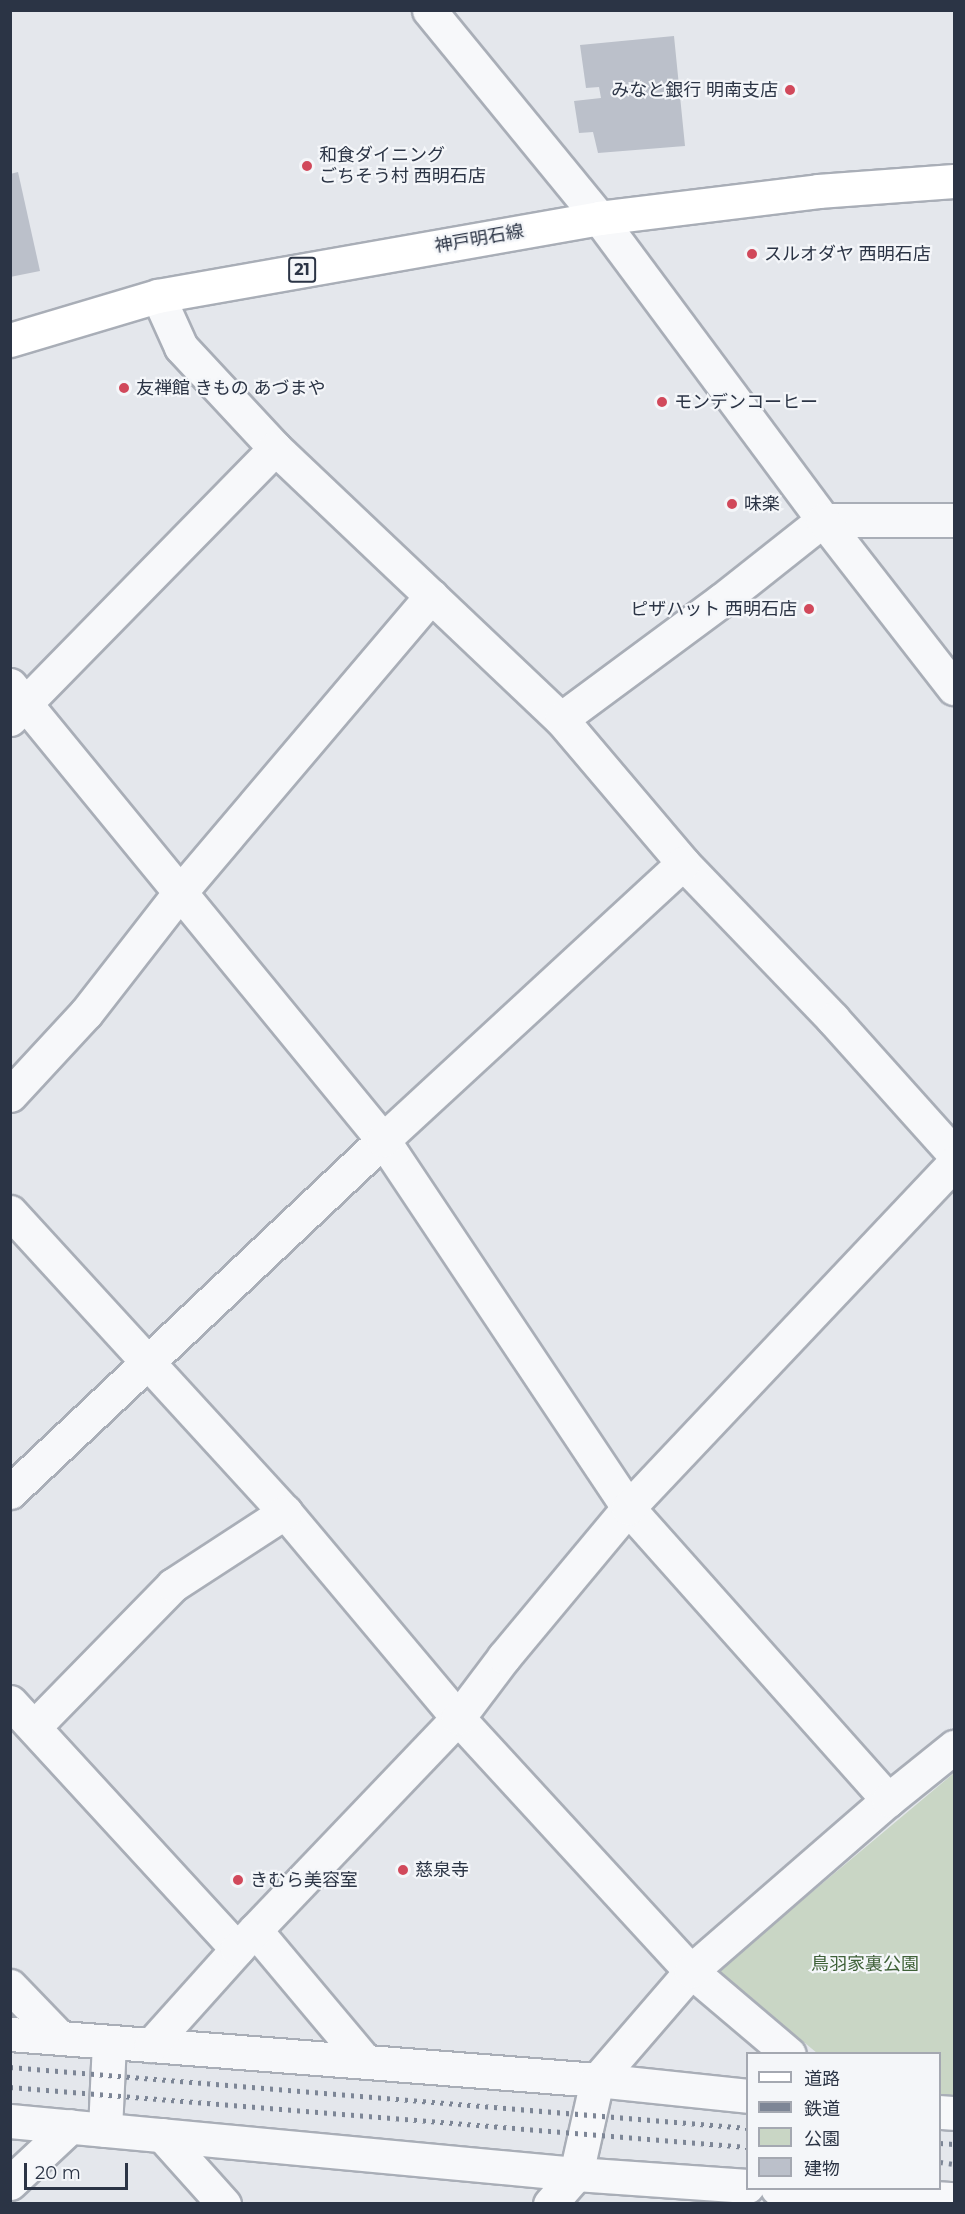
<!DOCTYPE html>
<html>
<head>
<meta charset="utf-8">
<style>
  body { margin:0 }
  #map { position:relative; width:965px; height:2214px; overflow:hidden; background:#e4e7ec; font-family:Montserrat,"Noto Sans JP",sans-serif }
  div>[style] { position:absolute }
  .green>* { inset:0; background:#c9d6c5 }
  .building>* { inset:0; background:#bbc0ca }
  .roads { filter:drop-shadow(2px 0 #a9aeb7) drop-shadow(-2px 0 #a9aeb7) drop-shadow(0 2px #a9aeb7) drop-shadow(0 -2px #a9aeb7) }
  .minor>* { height:33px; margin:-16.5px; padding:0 16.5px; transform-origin:16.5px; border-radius:16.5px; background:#f7f8fa }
  .tertiary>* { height:33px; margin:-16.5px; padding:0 16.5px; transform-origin:16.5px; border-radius:16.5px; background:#f7f8fa }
  .primary>* { height:33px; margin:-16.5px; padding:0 16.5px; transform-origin:16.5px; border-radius:16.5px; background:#fff }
  .rail>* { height:4.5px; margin-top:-2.25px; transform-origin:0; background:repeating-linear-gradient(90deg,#7d8696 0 3px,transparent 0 9px) }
  .dots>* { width:16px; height:16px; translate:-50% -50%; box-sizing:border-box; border:3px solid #f4f6f9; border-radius:50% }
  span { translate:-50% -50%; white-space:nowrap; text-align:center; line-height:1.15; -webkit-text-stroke:4.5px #f4f6f9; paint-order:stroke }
  .shield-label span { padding:2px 4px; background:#f4f6f9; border:2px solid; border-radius:4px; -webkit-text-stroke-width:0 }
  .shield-label { font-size:16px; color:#2b3445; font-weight:700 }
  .poi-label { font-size:18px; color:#2b3445 }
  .right { translate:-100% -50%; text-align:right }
  .left { translate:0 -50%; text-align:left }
  .street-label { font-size:18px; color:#2b3445 }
  .park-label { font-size:18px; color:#3f6138 }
  .frame { position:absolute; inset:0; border:12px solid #2b3445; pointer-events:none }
  .legend { position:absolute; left:746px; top:2052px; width:195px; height:138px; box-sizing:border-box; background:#f4f6f9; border:2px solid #a4a8b1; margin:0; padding:8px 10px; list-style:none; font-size:18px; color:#2b3445 }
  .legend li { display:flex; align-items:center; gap:12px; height:30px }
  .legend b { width:30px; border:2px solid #a4a8b1 }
  .scale { position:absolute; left:24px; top:2163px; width:104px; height:27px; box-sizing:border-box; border:3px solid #2b3445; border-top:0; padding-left:8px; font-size:18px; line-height:21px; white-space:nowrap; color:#2b3445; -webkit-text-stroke:4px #f4f6f9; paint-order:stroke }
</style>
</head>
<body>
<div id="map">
  <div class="green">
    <i style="clip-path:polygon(954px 1773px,954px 2096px,940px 2095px,940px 2054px,817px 2053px,718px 1971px)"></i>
  </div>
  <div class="building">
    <i style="clip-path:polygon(674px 36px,685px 146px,598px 153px,593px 132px,579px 133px,574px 101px,601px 98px,599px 87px,586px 88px,580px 45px)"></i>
    <i style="clip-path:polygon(18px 172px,40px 271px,10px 277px,10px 174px)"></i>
  </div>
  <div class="roads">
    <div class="minor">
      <i style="left:158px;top:296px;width:56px;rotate:65.7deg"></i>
      <i style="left:181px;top:347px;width:138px;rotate:47.1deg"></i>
      <i style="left:275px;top:448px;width:394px;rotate:43.5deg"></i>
      <i style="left:561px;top:719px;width:189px;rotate:49.7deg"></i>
      <i style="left:683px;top:863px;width:216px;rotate:46.1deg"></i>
      <i style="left:833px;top:1019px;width:181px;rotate:48.1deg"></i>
      <i style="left:10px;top:685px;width:588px;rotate:50.66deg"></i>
      <i style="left:383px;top:1140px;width:442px;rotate:56.3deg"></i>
      <i style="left:628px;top:1508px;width:391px;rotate:48.3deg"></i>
      <i style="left:10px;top:719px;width:379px;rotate:-45.6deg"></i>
      <i style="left:561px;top:719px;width:200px;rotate:-36.5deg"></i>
      <i style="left:722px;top:600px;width:129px;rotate:-38.4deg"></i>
      <i style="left:823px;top:520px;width:131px"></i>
      <i style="left:10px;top:1095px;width:112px;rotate:-47.2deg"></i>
      <i style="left:86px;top:1013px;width:155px;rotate:-52.1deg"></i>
      <i style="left:181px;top:891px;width:387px;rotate:-49.7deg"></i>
      <i style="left:10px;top:1212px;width:407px;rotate:47.5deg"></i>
      <i style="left:285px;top:1512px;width:269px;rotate:50deg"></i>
      <i style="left:458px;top:1718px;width:344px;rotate:47.4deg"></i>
      <i style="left:691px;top:1971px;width:128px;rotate:40.3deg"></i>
      <i style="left:10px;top:1492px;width:513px;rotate:-43.34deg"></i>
      <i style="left:383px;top:1140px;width:408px;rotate:-42.7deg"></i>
      <i style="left:10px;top:1702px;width:335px;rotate:47.4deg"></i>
      <i style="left:34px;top:1727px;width:199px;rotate:-45.6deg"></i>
      <i style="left:173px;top:1585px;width:134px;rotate:-33.1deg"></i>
      <i style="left:255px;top:1930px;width:171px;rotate:50deg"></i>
      <i style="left:10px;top:1986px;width:71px;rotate:46.1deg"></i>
      <i style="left:10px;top:2034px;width:589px;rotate:4.48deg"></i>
      <i style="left:597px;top:2080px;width:152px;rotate:6deg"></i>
      <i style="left:151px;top:2045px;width:129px;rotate:-48.1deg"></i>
      <i style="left:237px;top:1949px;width:320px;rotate:-46.3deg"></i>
      <i style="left:458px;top:1718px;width:76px;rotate:-53deg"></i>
      <i style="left:504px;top:1657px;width:194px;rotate:-50.2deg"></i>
      <i style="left:628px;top:1508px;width:475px;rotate:-46.6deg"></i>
      <i style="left:940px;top:2112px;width:14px;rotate:4deg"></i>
      <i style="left:10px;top:2121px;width:568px;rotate:5.35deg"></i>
      <i style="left:576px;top:2174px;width:172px;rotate:4deg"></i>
      <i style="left:105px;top:2130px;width:88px;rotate:-87.4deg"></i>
      <i style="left:162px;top:2135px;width:93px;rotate:48.1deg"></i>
      <i style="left:10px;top:2183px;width:83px;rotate:-43.1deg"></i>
      <i style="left:777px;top:2188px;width:177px;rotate:3.6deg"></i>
      <i style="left:550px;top:2204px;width:40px;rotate:-49deg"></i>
      <i style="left:576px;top:2174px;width:96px;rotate:-77.4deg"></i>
      <i style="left:597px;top:2080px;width:144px;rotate:-49.2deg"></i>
      <i style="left:691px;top:1971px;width:261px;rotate:-41deg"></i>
      <i style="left:888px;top:1800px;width:85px;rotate:-38.8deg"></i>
    </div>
    <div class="tertiary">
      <i style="left:429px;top:10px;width:269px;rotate:50.7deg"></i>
      <i style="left:599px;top:218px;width:376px;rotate:53.4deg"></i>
      <i style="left:823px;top:520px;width:213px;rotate:52.1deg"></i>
    </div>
    <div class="primary">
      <i style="left:10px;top:340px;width:154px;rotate:-16.6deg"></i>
      <i style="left:158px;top:296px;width:448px;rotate:-10deg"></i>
      <i style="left:599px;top:218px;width:221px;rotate:-7deg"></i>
      <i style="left:818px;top:191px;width:136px;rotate:-4.2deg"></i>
    </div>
  </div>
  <div class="rail">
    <i style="left:10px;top:2067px;width:741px;rotate:4.73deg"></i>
    <i style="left:10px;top:2087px;width:740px;rotate:4.65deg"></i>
    <i style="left:940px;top:2143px;width:14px;rotate:4deg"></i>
    <i style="left:940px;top:2162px;width:14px;rotate:8deg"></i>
  </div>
  <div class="dots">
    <i style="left:790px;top:90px;background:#d1495b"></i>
    <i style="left:307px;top:166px;background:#d1495b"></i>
    <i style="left:752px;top:254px;background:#d1495b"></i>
    <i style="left:124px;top:388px;background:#d1495b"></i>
    <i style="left:662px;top:402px;background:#d1495b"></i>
    <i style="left:732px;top:504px;background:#d1495b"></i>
    <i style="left:809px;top:609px;background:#d1495b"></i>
    <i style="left:403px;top:1870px;background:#d1495b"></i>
    <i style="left:238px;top:1880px;background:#d1495b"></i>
  </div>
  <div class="shield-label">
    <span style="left:302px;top:270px">21</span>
  </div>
  <div class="poi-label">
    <span class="right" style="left:778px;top:90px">みなと銀行 明南支店</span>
    <span class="left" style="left:319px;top:166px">和食ダイニング<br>ごちそう村 西明石店</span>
    <span class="left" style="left:764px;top:254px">スルオダヤ 西明石店</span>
    <span class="left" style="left:136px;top:388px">友禅館 きもの あづまや</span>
    <span class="left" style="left:674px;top:402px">モンデンコーヒー</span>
    <span class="left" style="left:744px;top:504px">味楽</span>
    <span class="right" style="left:797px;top:609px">ピザハット 西明石店</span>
    <span class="left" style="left:415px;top:1870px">慈泉寺</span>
    <span class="left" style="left:250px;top:1880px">きむら美容室</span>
  </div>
  <div class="street-label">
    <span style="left:479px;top:239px;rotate:-10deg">神戸明石線</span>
  </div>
  <div class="park-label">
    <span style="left:865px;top:1964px">鳥羽家裏公園</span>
  </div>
  <div class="frame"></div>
  <ul class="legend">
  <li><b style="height:8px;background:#fff"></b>道路</li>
  <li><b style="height:8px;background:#7d8696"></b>鉄道</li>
  <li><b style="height:16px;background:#c9d6c5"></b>公園</li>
  <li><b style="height:16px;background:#bbc0ca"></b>建物</li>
  </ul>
  <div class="scale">20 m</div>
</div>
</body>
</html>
